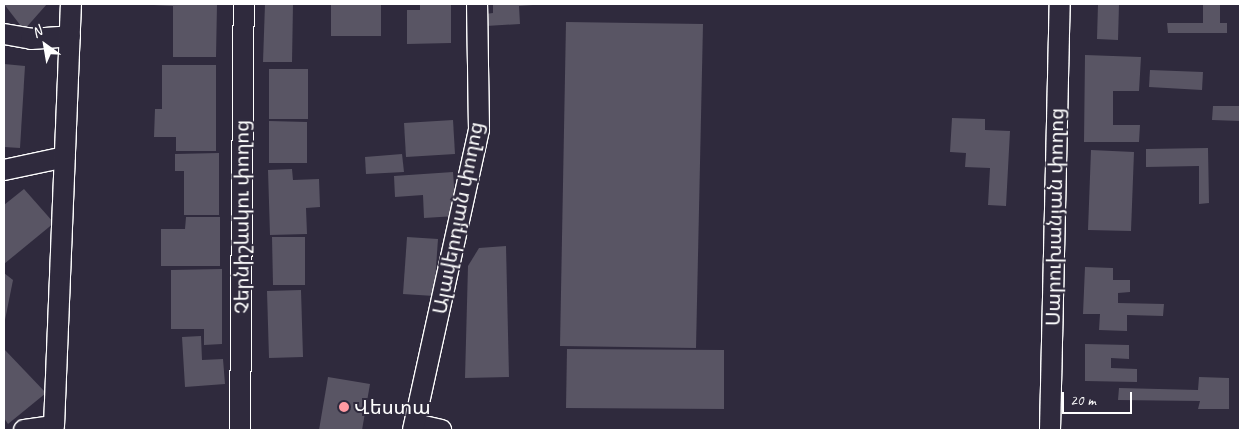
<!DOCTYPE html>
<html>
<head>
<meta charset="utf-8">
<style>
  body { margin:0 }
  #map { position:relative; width:1244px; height:434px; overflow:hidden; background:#2f2a3d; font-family:Caveat,"Noto Sans Armenian",sans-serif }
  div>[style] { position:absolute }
  .building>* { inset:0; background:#595564 }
  .roads { filter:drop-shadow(1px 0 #fff) drop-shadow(-1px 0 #fff) drop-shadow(0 1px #fff) drop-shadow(0 -1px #fff) }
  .street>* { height:20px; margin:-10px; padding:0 10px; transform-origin:10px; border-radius:10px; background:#2f2a3d }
  .dots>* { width:14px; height:14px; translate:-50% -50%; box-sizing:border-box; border:2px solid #2f2a3d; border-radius:50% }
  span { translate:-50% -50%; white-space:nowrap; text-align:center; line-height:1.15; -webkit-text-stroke:4px #2f2a3d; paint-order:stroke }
  .street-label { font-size:20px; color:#fff }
  .poi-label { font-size:20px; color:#fff }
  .left { translate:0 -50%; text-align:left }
  .frame { position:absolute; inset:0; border:5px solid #fff; pointer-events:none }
  .north { position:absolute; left:20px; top:20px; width:50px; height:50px; -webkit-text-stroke:4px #2f2a3d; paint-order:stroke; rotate:328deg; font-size:14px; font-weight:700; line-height:20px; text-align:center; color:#fff }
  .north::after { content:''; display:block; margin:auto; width:18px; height:22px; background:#fff; clip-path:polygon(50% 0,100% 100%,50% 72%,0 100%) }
  .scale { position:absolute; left:1062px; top:392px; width:70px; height:22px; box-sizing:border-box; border:2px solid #fff; border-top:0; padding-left:6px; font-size:15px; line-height:18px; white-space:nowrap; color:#fff; -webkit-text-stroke:4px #2f2a3d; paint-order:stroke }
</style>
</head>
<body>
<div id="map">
  <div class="building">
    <i style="clip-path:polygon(4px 4px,47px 4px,24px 30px)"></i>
    <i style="clip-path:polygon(134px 4px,217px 4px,216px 57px,173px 57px,173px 6px)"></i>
    <i style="clip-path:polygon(265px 4px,293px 4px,292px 62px,263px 62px)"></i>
    <i style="clip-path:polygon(331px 4px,381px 5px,381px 36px,331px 36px)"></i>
    <i style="clip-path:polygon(420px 4px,451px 4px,451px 43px,407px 44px,407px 10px,420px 10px)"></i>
    <i style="clip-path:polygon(493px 4px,533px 4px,533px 5px,519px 6px,520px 24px,486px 26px,485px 14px,493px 13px)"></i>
    <i style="clip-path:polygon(1098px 4px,1119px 4px,1118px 40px,1097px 39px)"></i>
    <i style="clip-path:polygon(1203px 4px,1220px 4px,1220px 23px,1227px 23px,1227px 33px,1168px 33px,1167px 23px,1203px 23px)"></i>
    <i style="clip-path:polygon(566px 22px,703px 24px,696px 348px,560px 346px)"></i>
    <i style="clip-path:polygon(1085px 55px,1141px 57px,1139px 91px,1113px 91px,1113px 125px,1140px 125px,1139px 142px,1084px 142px)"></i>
    <i style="clip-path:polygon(4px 64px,25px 66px,20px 148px,4px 147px)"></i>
    <i style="clip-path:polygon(162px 65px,216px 65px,216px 151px,176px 151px,176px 137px,154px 137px,155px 109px,162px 109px)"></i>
    <i style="clip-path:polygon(269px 69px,308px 69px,308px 119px,269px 119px)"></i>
    <i style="clip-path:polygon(1150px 70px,1203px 72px,1202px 90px,1149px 87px)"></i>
    <i style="clip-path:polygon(1213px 106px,1240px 106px,1240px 121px,1212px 120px)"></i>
    <i style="clip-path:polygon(952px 118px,985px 119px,985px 130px,1010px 131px,1006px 206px,988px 205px,990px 168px,965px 167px,966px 153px,950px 152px)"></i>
    <i style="clip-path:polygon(453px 120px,455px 154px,406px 157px,404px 123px)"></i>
    <i style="clip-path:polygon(269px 121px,307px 122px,307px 163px,269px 163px)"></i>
    <i style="clip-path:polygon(1208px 148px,1209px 203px,1199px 204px,1199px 166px,1146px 167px,1146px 149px)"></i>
    <i style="clip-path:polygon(1091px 150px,1134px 152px,1131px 231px,1088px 230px)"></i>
    <i style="clip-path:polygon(219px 153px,219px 215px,184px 215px,184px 171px,175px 171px,175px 154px)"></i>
    <i style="clip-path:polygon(402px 154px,404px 172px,366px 174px,365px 157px)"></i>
    <i style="clip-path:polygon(292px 169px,293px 180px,319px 179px,320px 207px,306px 208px,307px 234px,270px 235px,268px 170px)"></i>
    <i style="clip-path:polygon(453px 172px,456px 216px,424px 218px,423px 195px,395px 197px,394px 176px)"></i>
    <i style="clip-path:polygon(24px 189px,54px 223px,4px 264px,4px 205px)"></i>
    <i style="clip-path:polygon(186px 217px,220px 217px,220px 266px,161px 266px,161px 229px,185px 229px)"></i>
    <i style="clip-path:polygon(272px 237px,305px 237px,305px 285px,273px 285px)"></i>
    <i style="clip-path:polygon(407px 237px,438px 239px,434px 296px,403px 294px)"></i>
    <i style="clip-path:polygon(506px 246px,509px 377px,465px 378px,468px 266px,479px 248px)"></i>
    <i style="clip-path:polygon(1085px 267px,1113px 268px,1113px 280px,1130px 280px,1130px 292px,1118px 293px,1118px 303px,1164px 304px,1163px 316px,1127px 315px,1127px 331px,1099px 330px,1100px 314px,1083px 314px)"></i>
    <i style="clip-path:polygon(222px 269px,222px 344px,204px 345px,204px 329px,171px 329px,171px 270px)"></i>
    <i style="clip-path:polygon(4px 273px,13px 280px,4px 325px)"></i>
    <i style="clip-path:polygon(301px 290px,303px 357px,269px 358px,267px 291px)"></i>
    <i style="clip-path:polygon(201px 336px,202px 360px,223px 359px,225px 384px,185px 387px,182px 337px)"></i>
    <i style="clip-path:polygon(1085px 344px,1129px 345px,1129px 359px,1111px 358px,1111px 368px,1137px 369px,1137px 382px,1085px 381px)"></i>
    <i style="clip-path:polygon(4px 349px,46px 393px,8px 424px,4px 418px)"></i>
    <i style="clip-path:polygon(567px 349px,724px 350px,724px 409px,566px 408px)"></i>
    <i style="clip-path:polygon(328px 377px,370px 384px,362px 430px,319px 430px)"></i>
    <i style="clip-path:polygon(1199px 377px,1229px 378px,1229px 409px,1198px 409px,1200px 401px,1118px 400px,1119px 388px,1198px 390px)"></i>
  </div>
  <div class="roads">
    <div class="street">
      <i style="left:4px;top:34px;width:27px;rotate:10deg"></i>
      <i style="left:31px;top:39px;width:39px;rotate:-4deg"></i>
      <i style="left:4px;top:170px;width:62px;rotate:-12deg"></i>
      <i style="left:415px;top:424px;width:27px;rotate:13deg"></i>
      <i style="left:24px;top:430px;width:30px;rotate:-8deg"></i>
      <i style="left:54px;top:426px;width:422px;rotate:-87.7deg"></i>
      <i style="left:240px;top:430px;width:426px;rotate:-89.5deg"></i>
      <i style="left:413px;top:430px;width:308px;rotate:-77.6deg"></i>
      <i style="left:479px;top:129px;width:125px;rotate:-90.9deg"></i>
      <i style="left:1050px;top:430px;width:426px;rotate:-88.7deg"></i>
    </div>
  </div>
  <div class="dots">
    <i style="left:344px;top:407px;background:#ff9aa2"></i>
  </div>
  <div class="street-label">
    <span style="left:242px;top:217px;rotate:-90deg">Չերնիշևսկու փողոց</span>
    <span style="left:1055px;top:217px;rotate:-89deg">Սարուխանյան փողոց</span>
    <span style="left:458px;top:218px;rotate:-79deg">Ալավերդյան փողոց</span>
  </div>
  <div class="poi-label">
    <span class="left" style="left:354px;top:407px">Վեստա</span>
  </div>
  <div class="frame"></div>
  <div class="north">N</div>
  <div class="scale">20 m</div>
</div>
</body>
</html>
